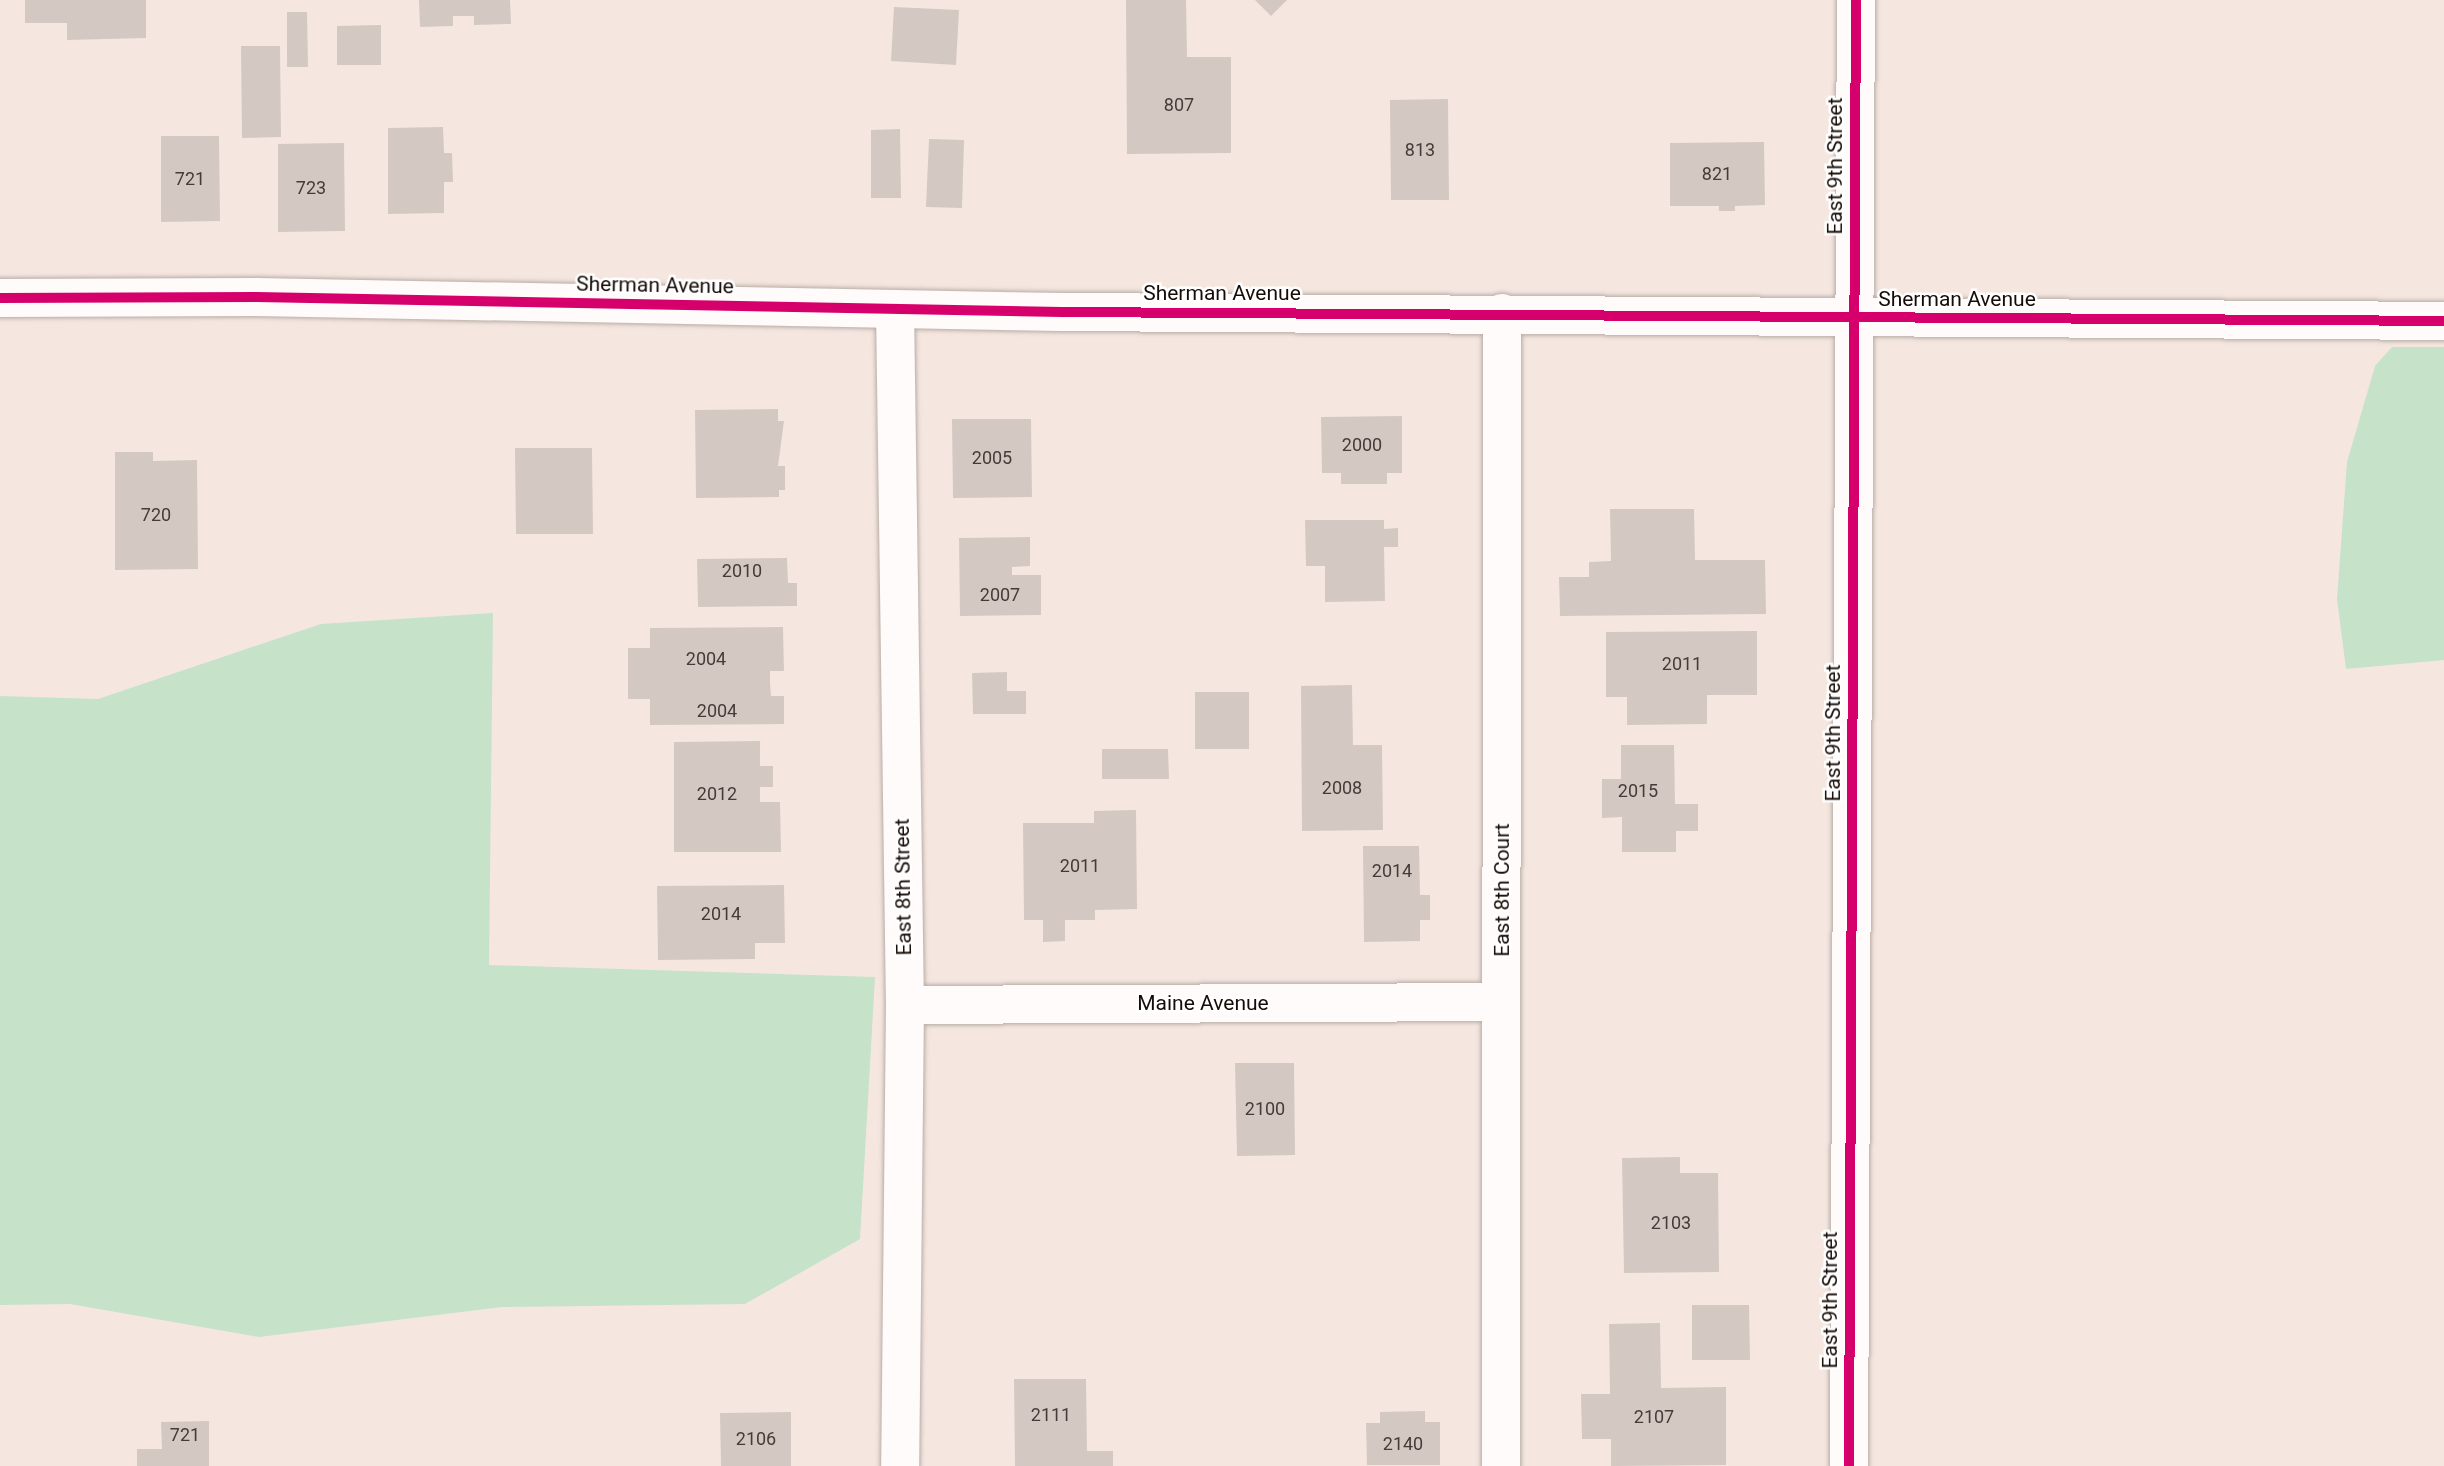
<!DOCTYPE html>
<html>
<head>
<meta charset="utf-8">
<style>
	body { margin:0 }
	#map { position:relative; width:2444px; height:1466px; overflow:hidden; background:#f5e7e0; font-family:Roboto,sans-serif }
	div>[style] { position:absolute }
	.green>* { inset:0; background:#c6e2c9 }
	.building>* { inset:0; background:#d4c8c2 }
	.roads { filter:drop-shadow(0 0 2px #b9ada7) drop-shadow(0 0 2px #b9ada7) }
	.street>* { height:38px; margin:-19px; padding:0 19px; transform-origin:19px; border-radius:19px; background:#fefbfa }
	.secondary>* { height:38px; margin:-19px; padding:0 19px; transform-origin:19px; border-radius:19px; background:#fefbfa }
	.cycleway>* { height:10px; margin:-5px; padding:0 5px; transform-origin:5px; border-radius:5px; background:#d6006c }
	span { translate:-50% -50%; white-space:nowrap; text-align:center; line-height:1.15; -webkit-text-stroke:5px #fff; paint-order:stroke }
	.number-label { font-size:18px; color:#463b36 }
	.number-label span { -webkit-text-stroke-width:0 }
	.street-label { font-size:21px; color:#160c07 }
</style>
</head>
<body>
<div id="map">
	<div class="green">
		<div style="clip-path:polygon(2392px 347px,2444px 347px,2444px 660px,2346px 669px,2337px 599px,2347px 462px,2375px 366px)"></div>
		<div style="clip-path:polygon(493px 613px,489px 965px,875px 977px,860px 1239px,745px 1304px,502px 1307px,259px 1337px,70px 1304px,0 1305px,0 696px,98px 699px,321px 624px)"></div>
	</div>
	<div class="building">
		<div style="clip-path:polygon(25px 0,146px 0,146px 38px,67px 40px,67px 23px,25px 23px)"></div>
		<div style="clip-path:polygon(419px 0,510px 0,511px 24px,474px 25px,474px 16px,453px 16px,453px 26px,420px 27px)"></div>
		<div style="clip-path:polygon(1126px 0,1186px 0,1187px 57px,1231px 57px,1231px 153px,1127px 154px)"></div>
		<div style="clip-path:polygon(1255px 0,1287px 0,1271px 16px)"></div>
		<div style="clip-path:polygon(894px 7px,959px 10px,956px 65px,891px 61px)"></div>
		<div style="clip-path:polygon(287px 12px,307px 12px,308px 67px,287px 67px)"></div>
		<div style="clip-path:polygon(381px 25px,381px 65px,337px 65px,337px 26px)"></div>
		<div style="clip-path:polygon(241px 46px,280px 46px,281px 137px,242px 138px)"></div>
		<div style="clip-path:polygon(1448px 99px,1449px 200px,1391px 200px,1390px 100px)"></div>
		<div style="clip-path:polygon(443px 127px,444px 153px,452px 153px,453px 182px,444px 182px,444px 213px,388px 214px,388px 128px)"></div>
		<div style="clip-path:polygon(900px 129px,901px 198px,871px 198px,871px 130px)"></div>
		<div style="clip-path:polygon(161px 136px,219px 136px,220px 221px,161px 222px)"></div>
		<div style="clip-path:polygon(929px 139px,964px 140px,962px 208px,926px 207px)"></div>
		<div style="clip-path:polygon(1764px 142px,1765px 205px,1735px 206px,1735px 211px,1719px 211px,1719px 206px,1670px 206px,1670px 143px)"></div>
		<div style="clip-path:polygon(344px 143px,345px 231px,278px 232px,278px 144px)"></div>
		<div style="clip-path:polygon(778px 409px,778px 421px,784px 421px,778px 466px,785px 466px,785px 490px,779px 490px,779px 497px,696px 498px,695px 410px)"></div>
		<div style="clip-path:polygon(1402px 416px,1402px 473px,1387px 473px,1387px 484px,1341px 484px,1341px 473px,1322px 473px,1321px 417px)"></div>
		<div style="clip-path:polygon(952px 419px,1031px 419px,1032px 497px,953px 498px)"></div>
		<div style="clip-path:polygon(515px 448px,592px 448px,593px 534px,516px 534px)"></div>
		<div style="clip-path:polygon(115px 452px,153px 452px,153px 461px,197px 460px,198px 569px,115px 570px)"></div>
		<div style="clip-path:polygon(1610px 509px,1694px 509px,1695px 560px,1765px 560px,1766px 614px,1560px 616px,1559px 577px,1589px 577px,1589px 562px,1611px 561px)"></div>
		<div style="clip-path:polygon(1305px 520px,1384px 520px,1384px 529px,1398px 528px,1398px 547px,1384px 547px,1385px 601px,1325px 602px,1325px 566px,1306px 566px)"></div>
		<div style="clip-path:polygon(1030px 537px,1030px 566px,1012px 567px,1012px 575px,1041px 575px,1041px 615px,960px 616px,959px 538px)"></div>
		<div style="clip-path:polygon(787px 558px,788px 583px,797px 583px,797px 606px,698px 607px,697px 559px)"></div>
		<div style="clip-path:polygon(783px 627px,784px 671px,770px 671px,770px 683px,771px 696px,784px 696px,784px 724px,650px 725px,650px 699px,628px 699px,628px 648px,650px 648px,650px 628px)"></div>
		<div style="clip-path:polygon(1757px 631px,1757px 695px,1707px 695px,1707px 724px,1627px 725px,1627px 697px,1606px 697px,1606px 632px)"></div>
		<div style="clip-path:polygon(1007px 672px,1007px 691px,1026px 691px,1026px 714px,973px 714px,972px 673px)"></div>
		<div style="clip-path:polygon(1352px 685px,1353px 745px,1382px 745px,1383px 830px,1302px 831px,1301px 686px)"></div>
		<div style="clip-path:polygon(1195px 692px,1249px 692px,1249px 749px,1195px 749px)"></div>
		<div style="clip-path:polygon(760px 741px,760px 766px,773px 766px,773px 787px,760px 787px,760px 802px,780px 802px,781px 852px,674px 852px,674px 742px)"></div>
		<div style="clip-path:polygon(1621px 745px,1674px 745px,1675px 804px,1698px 804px,1698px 831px,1676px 831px,1676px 852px,1622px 852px,1622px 817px,1602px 818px,1602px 779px,1621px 779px)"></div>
		<div style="clip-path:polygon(1102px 749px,1168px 749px,1169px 779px,1102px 779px)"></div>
		<div style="clip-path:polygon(1136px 810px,1137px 909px,1095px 910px,1095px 920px,1065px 920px,1065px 941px,1043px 942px,1043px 920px,1024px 920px,1023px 823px,1094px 823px,1094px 811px)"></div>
		<div style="clip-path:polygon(1363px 846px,1419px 846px,1420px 895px,1430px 895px,1430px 920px,1420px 920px,1420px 941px,1364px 942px)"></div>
		<div style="clip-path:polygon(784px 885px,785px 943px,755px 943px,755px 959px,658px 960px,657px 886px)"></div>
		<div style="clip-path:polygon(1235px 1063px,1294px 1063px,1295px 1155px,1237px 1156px)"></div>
		<div style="clip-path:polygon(1680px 1157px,1680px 1173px,1718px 1173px,1719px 1272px,1624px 1273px,1622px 1158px)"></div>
		<div style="clip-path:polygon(1692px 1305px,1749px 1305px,1750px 1360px,1692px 1360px)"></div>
		<div style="clip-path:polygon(1660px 1323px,1661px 1388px,1726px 1387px,1726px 1465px,1611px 1466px,1611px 1439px,1582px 1439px,1581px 1394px,1610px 1394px,1609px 1324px)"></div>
		<div style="clip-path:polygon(1014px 1379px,1086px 1379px,1087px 1451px,1113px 1451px,1113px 1466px,1015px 1466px)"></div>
		<div style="clip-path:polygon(1425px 1411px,1425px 1422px,1440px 1422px,1440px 1465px,1367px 1465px,1366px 1423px,1380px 1423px,1380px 1412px)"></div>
		<div style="clip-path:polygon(791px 1412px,791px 1466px,721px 1466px,720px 1413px)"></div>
		<div style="clip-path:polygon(209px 1421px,209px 1466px,137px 1466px,137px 1449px,162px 1449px,161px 1422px)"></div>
	</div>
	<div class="roads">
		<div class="street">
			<div style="left:895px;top:309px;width:696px;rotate:89.18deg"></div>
			<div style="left:905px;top:1005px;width:461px;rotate:90.6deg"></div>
			<div style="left:905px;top:1005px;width:596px;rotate:-0.29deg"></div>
			<div style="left:1501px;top:1466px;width:1153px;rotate:-89.95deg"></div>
			<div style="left:1849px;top:1466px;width:1466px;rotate:-89.73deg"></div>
		</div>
		<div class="secondary">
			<div style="left:0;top:298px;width:256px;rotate:-0.2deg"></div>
			<div style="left:256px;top:297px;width:806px;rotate:1.07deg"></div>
			<div style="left:1062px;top:312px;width:1382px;rotate:0.37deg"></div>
		</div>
	</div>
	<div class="cycleway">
		<div style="left:0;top:298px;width:256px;rotate:-0.2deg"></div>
		<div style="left:256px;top:297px;width:806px;rotate:1.07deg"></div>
		<div style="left:1062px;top:312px;width:1382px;rotate:0.37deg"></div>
		<div style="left:1849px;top:1466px;width:1466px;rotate:-89.73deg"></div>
	</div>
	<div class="number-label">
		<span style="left:1179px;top:105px">807</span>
		<span style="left:1420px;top:150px">813</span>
		<span style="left:1717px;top:174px">821</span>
		<span style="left:190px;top:179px">721</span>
		<span style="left:311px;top:188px">723</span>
		<span style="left:1362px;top:445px">2000</span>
		<span style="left:992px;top:458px">2005</span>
		<span style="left:156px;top:515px">720</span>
		<span style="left:742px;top:571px">2010</span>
		<span style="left:1000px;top:595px">2007</span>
		<span style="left:706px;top:659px">2004</span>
		<span style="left:1682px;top:664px">2011</span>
		<span style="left:717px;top:711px">2004</span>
		<span style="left:1342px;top:788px">2008</span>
		<span style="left:1638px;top:791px">2015</span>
		<span style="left:717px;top:794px">2012</span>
		<span style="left:1080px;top:866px">2011</span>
		<span style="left:1392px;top:871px">2014</span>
		<span style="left:721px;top:914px">2014</span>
		<span style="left:1265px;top:1109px">2100</span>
		<span style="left:1671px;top:1223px">2103</span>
		<span style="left:1051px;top:1415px">2111</span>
		<span style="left:1654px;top:1417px">2107</span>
		<span style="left:185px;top:1435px">721</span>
		<span style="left:756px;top:1439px">2106</span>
		<span style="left:1403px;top:1444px">2140</span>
	</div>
	<div class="street-label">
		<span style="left:1835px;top:166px;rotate:-90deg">East 9th Street</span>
		<span style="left:655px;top:285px;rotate:1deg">Sherman Avenue</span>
		<span style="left:1222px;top:293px">Sherman Avenue</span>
		<span style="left:1957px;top:299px">Sherman Avenue</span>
		<span style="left:1833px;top:733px;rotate:-90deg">East 9th Street</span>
		<span style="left:903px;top:887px;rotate:-91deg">East 8th Street</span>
		<span style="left:1502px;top:890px;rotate:-90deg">East 8th Court</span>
		<span style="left:1203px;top:1003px">Maine Avenue</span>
		<span style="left:1830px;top:1300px;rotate:-90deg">East 9th Street</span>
	</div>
</div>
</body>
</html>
